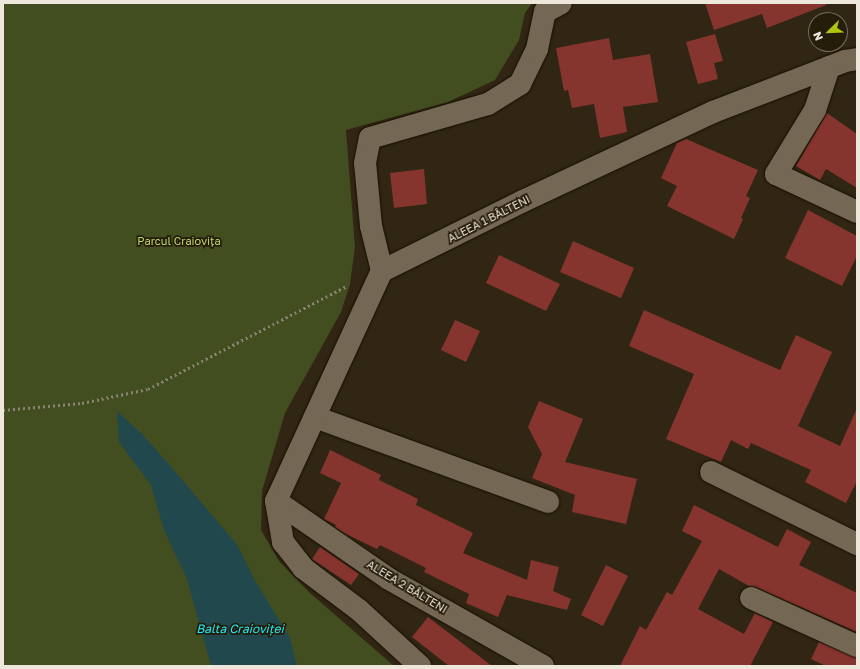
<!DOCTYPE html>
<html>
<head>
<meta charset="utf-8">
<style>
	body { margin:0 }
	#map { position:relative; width:860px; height:669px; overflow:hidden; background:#302613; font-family:"Golos Text",sans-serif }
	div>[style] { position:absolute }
	.green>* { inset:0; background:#424e1f }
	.water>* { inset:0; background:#21494d }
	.building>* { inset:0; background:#86352e }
	.path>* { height:2.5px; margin-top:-1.25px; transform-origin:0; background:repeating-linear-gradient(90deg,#8b8273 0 2px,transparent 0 5px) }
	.roads { filter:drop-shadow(0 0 1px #180f01) drop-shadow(0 0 1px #180f01) }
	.minor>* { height:22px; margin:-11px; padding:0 11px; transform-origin:11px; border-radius:11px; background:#746854 }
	span { translate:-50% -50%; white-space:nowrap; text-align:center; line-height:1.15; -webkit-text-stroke:3.5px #261c0a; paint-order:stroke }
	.street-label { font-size:11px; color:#eee7dc }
	.park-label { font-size:11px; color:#bad969 }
	.water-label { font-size:12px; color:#1eebfc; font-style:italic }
	.frame { position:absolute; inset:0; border:4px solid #eee7dc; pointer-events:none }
	.north { position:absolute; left:808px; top:12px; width:40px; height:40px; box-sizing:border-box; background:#261c0a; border:1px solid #766d5e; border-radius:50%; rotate:247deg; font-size:11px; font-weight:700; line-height:16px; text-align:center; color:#eee7dc }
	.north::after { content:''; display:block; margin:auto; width:14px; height:18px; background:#adc60e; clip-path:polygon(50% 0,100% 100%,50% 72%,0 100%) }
</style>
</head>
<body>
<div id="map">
	<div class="green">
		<div style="clip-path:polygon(3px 3px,532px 3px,525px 13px,519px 40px,495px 80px,448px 102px,346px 130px,355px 247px,350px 284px,341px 312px,285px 413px,262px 491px,261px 530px,279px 561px,310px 593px,394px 666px,3px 666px)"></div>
	</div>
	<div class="water">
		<div style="clip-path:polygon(117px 411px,141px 433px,168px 463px,238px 546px,253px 577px,290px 638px,297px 666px,211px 666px,187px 579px,164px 530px,151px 485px,119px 442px)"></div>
	</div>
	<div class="building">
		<div style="clip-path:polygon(705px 3px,826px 3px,826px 5px,767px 28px,762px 14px,714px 30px)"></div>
		<div style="clip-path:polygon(715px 34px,723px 61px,714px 63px,718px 79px,698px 84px,686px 42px)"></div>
		<div style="clip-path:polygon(609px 38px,613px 60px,650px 54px,658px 102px,623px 107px,627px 132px,600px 138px,594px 104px,572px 108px,568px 90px,564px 91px,556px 48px)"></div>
		<div style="clip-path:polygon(827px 113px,857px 134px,857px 188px,826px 169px,820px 180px,796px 166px)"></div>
		<div style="clip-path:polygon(686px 139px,758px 170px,746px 196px,750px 198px,741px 218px,743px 219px,734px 239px,667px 206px,677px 186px,661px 178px,677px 143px)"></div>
		<div style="clip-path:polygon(424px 169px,427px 204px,394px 208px,390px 173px)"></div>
		<div style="clip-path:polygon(808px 210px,857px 236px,857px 256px,842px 286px,785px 258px)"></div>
		<div style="clip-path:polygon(573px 241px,634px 268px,621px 298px,560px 272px)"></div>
		<div style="clip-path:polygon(499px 255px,560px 284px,546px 311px,486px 283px)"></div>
		<div style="clip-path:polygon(644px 310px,780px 370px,796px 335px,832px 352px,798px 426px,840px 446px,857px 408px,857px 481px,846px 503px,805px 482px,811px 470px,751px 443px,748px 449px,731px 440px,721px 462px,666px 439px,694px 374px,629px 346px)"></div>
		<div style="clip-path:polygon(455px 320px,480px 331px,466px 362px,441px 350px)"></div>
		<div style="clip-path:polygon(539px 401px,583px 419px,565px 462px,637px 479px,626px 524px,572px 512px,575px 495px,532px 478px,542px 454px,528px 427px)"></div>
		<div style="clip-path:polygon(330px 450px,381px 475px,379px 480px,418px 499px,416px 505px,473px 533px,463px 553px,527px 580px,531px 560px,559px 567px,553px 591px,571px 599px,567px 610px,507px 595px,498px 617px,466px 603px,469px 594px,424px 572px,426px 568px,380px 545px,377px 549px,346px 534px,335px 527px,336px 525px,324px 519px,341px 483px,320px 473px)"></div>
		<div style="clip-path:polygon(694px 505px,778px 547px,787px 529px,811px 542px,799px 565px,857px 593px,857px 632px,756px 587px,749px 586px,719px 569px,698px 609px,744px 634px,755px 613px,773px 622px,750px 666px,620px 666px,640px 626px,646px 630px,667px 592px,672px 595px,702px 541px,682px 531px)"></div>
		<div style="clip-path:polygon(320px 547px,359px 574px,351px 585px,312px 559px)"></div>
		<div style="clip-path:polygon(606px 565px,628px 576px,603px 626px,581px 615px)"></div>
		<div style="clip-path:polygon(428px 617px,492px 666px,449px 666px,412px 637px)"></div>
		<div style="clip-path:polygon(819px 642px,857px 658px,857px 666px,826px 666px,811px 659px)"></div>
	</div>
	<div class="path">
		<div style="left:3px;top:410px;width:79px;rotate:-5.1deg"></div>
		<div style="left:82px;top:403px;width:67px;rotate:-12deg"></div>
		<div style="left:148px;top:389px;width:224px;rotate:-27.4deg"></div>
	</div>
	<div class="roads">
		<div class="minor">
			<div style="left:829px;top:67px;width:45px;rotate:108deg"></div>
			<div style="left:815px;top:110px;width:75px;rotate:121.4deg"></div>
			<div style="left:776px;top:174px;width:89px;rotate:25.1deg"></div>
			<div style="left:382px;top:271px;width:46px;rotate:-103.7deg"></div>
			<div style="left:371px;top:226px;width:63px;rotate:-95.4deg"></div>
			<div style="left:365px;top:163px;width:25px;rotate:-79deg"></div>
			<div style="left:370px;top:138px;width:123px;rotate:-16.1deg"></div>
			<div style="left:488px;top:104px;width:38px;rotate:-32deg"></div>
			<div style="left:520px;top:84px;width:39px;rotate:-64deg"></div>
			<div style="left:537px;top:49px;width:38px;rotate:-78deg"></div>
			<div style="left:545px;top:12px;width:18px;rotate:-29deg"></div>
			<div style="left:315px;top:417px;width:248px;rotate:20deg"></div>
			<div style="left:711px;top:472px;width:163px;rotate:26.3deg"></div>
			<div style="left:276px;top:501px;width:253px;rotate:-65.3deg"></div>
			<div style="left:382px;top:271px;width:157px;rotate:-26.4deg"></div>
			<div style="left:523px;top:201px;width:210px;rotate:-25.1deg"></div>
			<div style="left:713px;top:112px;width:142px;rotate:-21.1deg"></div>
			<div style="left:845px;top:61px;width:12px;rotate:-9deg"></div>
			<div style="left:276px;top:501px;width:137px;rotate:34.6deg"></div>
			<div style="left:389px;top:579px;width:177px;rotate:29.5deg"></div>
			<div style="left:276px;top:501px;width:42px;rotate:80.3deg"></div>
			<div style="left:283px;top:542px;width:33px;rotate:52deg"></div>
			<div style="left:303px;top:568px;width:70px;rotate:36.9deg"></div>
			<div style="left:359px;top:610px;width:83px;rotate:42.6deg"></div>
			<div style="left:751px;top:598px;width:116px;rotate:24.4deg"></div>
		</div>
	</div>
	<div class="street-label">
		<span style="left:489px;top:219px;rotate:-27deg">ALEEA 1 BÂLTENI</span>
		<span style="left:407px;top:587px;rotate:31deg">ALEEA 2 BÂLTENI</span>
	</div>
	<div class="park-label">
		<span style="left:179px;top:241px">Parcul Craiovița</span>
	</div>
	<div class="water-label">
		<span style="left:240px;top:629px">Balta Craioviței</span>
	</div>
	<div class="frame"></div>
	<div class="north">N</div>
</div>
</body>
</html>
